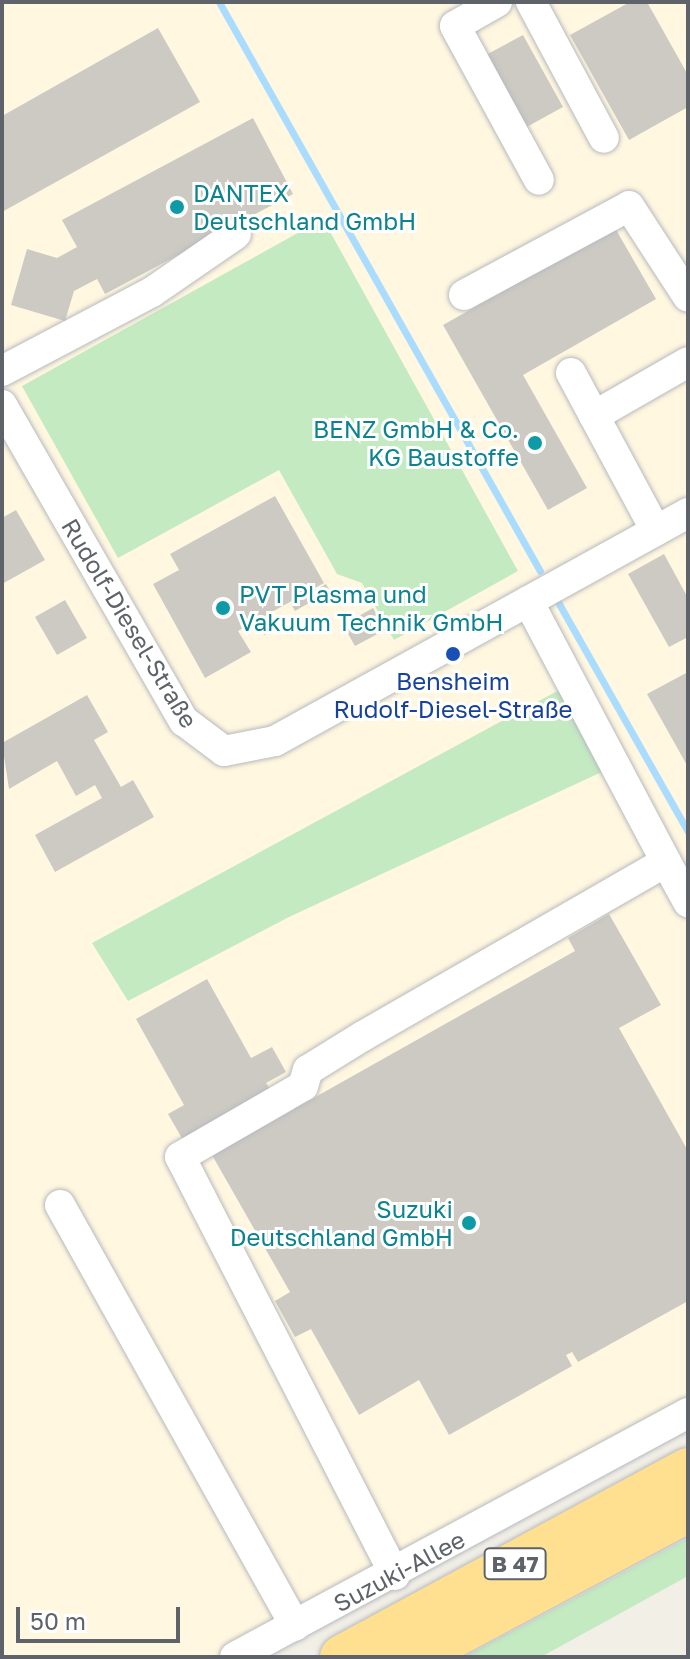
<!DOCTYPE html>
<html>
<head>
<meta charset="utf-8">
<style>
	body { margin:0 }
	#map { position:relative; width:690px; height:1659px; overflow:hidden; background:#f2efe7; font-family:"Golos Text",sans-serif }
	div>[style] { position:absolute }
	.commercial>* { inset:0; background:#fff7df }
	.green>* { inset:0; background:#c4eac2 }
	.stream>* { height:7px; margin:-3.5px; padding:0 3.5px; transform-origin:3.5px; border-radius:3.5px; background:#aadcff }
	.building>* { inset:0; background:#cdcac4 }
	.roads { filter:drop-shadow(0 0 2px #b7babf) drop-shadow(0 0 2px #b7babf) }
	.minor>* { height:30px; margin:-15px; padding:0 15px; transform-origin:15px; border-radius:15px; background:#fff }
	.highway>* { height:44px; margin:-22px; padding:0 22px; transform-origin:22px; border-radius:22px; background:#ffe091 }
	.dots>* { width:22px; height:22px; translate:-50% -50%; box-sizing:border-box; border:4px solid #fff; border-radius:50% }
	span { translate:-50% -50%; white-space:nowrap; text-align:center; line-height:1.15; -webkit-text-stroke:6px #fff; paint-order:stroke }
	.shield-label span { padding:2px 6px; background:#fff; border:2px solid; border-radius:6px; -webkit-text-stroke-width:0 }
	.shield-label { font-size:22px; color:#5e6369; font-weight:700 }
	.culture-label { font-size:24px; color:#0d838f }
	.left { translate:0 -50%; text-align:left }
	.right { translate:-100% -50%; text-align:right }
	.street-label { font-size:24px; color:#5e6369 }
	.transit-label { font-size:24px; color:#164399 }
	.frame { position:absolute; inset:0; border:4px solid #5e6369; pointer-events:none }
	.scale { position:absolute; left:16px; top:1607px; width:164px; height:36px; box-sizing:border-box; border:4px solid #5e6369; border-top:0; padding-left:10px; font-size:24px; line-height:28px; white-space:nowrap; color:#5e6369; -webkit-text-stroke:6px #fff; paint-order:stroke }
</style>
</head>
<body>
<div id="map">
	<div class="commercial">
		<div style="clip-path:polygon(2px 2px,688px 2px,688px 1428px,259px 1657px,2px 1657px)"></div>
	</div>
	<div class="green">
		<div style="clip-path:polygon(323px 219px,518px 571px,394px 640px,362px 583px,337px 574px,279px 470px,118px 558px,22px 386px)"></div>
		<div style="clip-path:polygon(561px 689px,606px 770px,289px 917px,128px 1001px,92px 943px)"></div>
		<div style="clip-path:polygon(688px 1538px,688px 1576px,541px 1657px,464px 1657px)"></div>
	</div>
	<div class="stream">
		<div style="left:219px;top:2px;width:653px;rotate:60.57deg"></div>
		<div style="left:558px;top:602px;width:264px;rotate:60.5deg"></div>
	</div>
	<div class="building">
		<div style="clip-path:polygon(630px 2px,647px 2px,688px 75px,688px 107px,629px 140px,570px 35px)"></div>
		<div style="clip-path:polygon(158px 28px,200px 102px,2px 212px,2px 116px)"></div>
		<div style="clip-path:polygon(523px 35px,563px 107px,523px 129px,484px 56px)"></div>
		<div style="clip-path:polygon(253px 118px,293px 194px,105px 294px,97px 279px,74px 291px,65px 321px,11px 305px,27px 249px,57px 258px,77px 247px,62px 220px)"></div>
		<div style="clip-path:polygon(615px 228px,656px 299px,523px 375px,587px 488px,548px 510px,443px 325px)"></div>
		<div style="clip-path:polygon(275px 496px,324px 583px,238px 631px,251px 652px,205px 678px,153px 584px,179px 570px,170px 554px)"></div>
		<div style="clip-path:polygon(16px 510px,45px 560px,2px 584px,2px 518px)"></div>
		<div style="clip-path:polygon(664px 554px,688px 598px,688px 637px,669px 647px,628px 574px)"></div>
		<div style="clip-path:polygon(326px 584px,330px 591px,295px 611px,291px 604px)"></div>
		<div style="clip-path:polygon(65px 600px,87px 638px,57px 655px,35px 617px)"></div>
		<div style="clip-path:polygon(373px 608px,385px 630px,355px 646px,343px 625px)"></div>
		<div style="clip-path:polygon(273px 614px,280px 627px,264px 635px,258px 623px)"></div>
		<div style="clip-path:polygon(688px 672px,688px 767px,647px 694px)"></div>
		<div style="clip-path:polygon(87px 695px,108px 732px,94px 740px,121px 787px,133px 780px,154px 817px,55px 872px,35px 835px,102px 798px,95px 785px,76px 796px,57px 761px,9px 789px,2px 743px)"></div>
		<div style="clip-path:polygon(609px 914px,661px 1005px,619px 1028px,688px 1151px,688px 1301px,578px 1362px,572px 1352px,566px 1355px,572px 1366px,449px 1435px,419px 1380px,359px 1415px,311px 1329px,295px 1337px,275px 1301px,290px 1292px,212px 1155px,575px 951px,568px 938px)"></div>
		<div style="clip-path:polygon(207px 979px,251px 1058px,272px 1047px,286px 1072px,266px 1083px,271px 1091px,183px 1140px,168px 1114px,184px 1105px,136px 1019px)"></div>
	</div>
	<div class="roads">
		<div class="minor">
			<div style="left:497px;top:2px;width:48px;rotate:150.3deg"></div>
			<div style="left:455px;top:26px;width:175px;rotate:61.4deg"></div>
			<div style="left:531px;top:2px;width:154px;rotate:61.8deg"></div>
			<div style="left:464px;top:295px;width:187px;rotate:-28.3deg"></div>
			<div style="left:629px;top:206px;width:108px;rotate:57deg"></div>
			<div style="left:2px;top:371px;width:170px;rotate:-27.8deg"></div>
			<div style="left:152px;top:292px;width:102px;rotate:-34.6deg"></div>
			<div style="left:571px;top:373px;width:179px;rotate:61.7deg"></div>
			<div style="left:2px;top:405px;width:365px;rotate:60.1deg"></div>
			<div style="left:184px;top:721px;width:50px;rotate:36.9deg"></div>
			<div style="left:224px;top:751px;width:52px;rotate:-11.1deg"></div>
			<div style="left:275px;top:741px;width:472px;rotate:-28.9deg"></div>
			<div style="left:594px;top:416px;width:108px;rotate:-29.9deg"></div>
			<div style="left:528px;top:601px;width:295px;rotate:62.1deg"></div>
			<div style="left:60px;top:1205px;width:482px;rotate:60.8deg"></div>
			<div style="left:395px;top:1575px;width:470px;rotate:-117.2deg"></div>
			<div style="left:180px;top:1157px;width:142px;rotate:-30deg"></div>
			<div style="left:303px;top:1086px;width:17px;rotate:-73deg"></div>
			<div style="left:308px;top:1070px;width:65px;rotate:-31.7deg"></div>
			<div style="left:363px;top:1036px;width:349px;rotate:-29.9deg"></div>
			<div style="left:666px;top:862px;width:46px;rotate:61.2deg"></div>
			<div style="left:235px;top:1657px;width:515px;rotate:-28.31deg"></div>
		</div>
		<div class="highway">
			<div style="left:342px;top:1657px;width:393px;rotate:-28.4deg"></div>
			<div style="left:413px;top:1657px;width:312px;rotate:-28.1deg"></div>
		</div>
	</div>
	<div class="dots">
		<div style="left:177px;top:207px;background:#0f9aa8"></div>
		<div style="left:535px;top:443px;background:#0f9aa8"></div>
		<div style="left:223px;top:608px;background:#0f9aa8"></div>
		<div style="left:453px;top:654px;background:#1a4fb4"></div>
		<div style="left:469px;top:1223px;background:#0f9aa8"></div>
	</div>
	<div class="shield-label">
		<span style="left:515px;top:1564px">B 47</span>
	</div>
	<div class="culture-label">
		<span class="left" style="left:193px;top:207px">DANTEX<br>Deutschland GmbH</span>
		<span class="right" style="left:519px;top:443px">BENZ GmbH &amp; Co.<br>KG Baustoffe</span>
		<span class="left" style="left:239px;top:608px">PVT Plasma und<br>Vakuum Technik GmbH</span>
		<span class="right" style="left:453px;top:1223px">Suzuki<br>Deutschland GmbH</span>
	</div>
	<div class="street-label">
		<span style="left:130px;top:623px;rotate:59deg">Rudolf-Diesel-Straße</span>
		<span style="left:399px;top:1571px;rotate:-28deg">Suzuki-Allee</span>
	</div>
	<div class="transit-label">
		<span style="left:453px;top:695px">Bensheim<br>Rudolf-Diesel-Straße</span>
	</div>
	<div class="frame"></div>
	<div class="scale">50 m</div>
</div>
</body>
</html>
